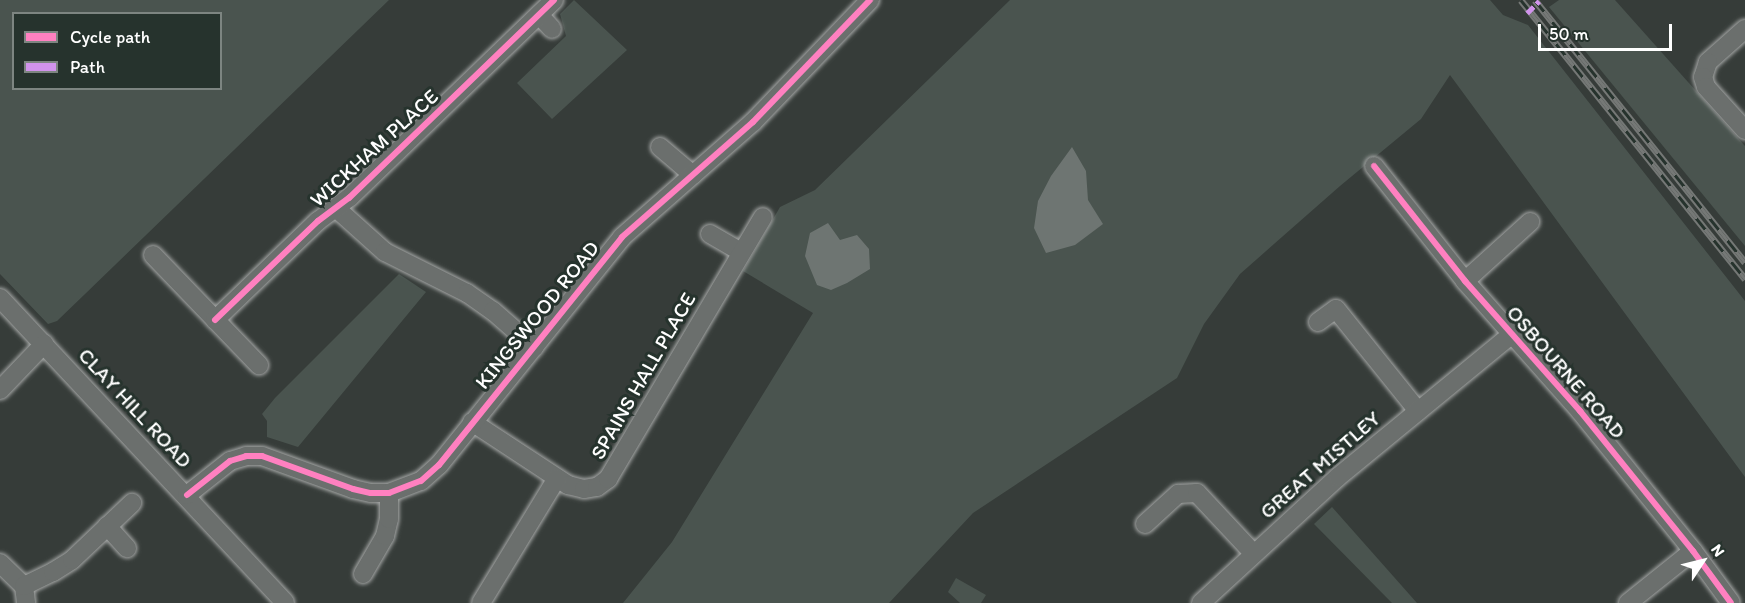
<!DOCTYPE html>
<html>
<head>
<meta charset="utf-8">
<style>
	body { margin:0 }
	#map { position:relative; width:1745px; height:603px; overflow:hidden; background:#363c39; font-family:Itim,sans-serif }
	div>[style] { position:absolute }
	.green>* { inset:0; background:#4a544f }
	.water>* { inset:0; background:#6e7572 }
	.roads { filter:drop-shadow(0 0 2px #a5a7a6) drop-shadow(0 0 2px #a5a7a6) }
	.minor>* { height:18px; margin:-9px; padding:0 9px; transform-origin:9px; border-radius:9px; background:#6b6f6d }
	.rail>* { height:7px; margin-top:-3.5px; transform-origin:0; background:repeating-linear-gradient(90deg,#26332d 0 14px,#757876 0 28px); box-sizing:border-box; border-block:2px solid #757876 }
	.quiet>* { height:4.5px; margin-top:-2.25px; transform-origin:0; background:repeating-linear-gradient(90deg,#d193ec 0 9px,transparent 0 13.5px) }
	.cycleway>* { height:6px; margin:-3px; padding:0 3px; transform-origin:3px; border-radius:3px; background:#ff80c0 }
	span { translate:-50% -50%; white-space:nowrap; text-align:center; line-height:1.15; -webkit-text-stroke:6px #26332d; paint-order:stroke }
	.street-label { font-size:21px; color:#fff }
	.legend { position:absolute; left:12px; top:12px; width:210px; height:78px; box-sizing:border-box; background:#26332d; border:2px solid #7d8581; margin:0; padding:8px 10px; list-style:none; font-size:18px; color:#fff }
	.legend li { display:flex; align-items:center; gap:12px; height:30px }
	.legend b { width:30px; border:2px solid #7d8581 }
	.north { position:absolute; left:1673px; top:531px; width:60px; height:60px; -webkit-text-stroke:4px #26332d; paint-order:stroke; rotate:55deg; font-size:16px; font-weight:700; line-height:24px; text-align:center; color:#fff }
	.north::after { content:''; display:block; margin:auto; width:21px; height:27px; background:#fff; clip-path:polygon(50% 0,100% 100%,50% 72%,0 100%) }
	.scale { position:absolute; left:1538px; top:24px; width:134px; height:27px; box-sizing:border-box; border:3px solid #fff; border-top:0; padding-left:8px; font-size:18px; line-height:21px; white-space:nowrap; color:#fff; -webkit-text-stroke:4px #26332d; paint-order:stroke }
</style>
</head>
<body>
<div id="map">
	<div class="green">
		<div style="clip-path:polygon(evenodd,0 0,389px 0,84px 295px,57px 321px,48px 324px,0 274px,0 0,14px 14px,220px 14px,220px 88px,14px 88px,14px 14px)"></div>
		<div style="clip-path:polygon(574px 0,627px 50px,552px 119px,517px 83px,566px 36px,560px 14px)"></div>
		<div style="clip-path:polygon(1010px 0,1490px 0,1503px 15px,1528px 25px,1745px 301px,1745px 477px,1450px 75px,1421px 119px,1340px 186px,1240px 274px,1204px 324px,1177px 378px,973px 513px,889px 603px,623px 603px,672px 542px,813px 313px,743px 271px,780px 207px,815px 190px)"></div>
		<div style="clip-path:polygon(1559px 0,1615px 0,1745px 146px,1745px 246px,1549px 7px)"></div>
		<div style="clip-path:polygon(399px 274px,426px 292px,298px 447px,267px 437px,267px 421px,262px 414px,275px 398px)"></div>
		<div style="clip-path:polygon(1332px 507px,1417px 603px,1392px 603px,1314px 524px)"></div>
		<div style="clip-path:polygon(956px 578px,986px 595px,981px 603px,960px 603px,948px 592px)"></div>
	</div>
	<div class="water">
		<div style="clip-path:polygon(1072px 147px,1086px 171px,1088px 200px,1103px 224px,1075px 245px,1046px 253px,1034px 228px,1038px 201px,1051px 176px)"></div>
		<div style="clip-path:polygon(828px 223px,840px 240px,857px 235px,869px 249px,870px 269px,847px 283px,831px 290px,817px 285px,805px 256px,810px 233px)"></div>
	</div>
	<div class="roads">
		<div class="minor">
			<div style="left:539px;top:15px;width:19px;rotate:47deg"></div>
			<div style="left:1745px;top:29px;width:50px;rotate:138.3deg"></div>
			<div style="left:1708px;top:62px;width:16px;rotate:108deg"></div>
			<div style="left:1703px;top:77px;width:10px;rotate:73deg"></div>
			<div style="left:1706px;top:87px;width:58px;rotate:47.8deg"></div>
			<div style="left:660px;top:147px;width:43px;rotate:40.3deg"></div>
			<div style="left:1374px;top:166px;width:147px;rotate:51.6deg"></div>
			<div style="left:1465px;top:281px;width:174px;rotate:48.5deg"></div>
			<div style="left:1580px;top:411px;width:180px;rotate:51.1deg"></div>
			<div style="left:1693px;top:551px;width:64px;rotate:53.8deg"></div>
			<div style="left:337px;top:209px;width:64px;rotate:41.9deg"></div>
			<div style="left:385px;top:252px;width:92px;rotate:26.6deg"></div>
			<div style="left:467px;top:293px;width:32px;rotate:35deg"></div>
			<div style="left:493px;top:311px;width:55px;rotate:41.3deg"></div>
			<div style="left:710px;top:234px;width:36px;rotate:30deg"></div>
			<div style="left:153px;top:255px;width:153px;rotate:46.1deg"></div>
			<div style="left:1465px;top:281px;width:88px;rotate:-42.2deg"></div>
			<div style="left:0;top:298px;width:417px;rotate:46.9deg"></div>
			<div style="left:215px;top:320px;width:143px;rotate:-43.9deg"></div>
			<div style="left:318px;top:221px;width:39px;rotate:-37deg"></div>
			<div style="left:349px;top:198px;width:285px;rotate:-44deg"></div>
			<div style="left:1318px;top:322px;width:22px;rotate:-36deg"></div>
			<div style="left:1336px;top:309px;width:131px;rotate:51.2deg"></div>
			<div style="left:0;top:390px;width:64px;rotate:-46.3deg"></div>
			<div style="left:472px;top:422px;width:115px;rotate:33.3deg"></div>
			<div style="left:568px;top:485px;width:16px;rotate:14deg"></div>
			<div style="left:584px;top:489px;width:13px;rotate:-9deg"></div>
			<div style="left:597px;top:487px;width:14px;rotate:-36deg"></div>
			<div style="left:608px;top:479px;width:304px;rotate:-59.4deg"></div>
			<div style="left:187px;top:495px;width:55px;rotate:-38.3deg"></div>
			<div style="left:230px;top:461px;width:17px;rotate:-17deg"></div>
			<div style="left:246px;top:456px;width:16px"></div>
			<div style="left:262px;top:456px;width:97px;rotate:19.9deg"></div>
			<div style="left:353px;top:489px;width:18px;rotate:13deg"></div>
			<div style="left:371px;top:493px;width:18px"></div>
			<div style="left:389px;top:493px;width:34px;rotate:-21deg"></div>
			<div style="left:421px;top:481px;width:24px;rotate:-42deg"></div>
			<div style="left:439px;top:465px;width:292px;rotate:-51.2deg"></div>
			<div style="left:622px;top:237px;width:174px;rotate:-41.3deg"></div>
			<div style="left:753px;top:122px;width:169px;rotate:-46.2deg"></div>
			<div style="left:1145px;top:524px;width:45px;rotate:-42.3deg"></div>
			<div style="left:1178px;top:494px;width:19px;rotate:-3deg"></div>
			<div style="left:1197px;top:493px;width:83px;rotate:46.9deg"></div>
			<div style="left:107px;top:526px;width:30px;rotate:48deg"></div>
			<div style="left:0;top:563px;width:33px;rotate:44deg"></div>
			<div style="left:24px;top:586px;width:17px;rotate:83deg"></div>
			<div style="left:363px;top:574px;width:44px;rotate:-59.9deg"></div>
			<div style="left:385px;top:536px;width:17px;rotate:-77deg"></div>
			<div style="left:389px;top:519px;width:26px;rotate:-90deg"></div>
			<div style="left:24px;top:586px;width:32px;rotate:-26deg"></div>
			<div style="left:53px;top:572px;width:22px;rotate:-32deg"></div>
			<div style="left:72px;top:560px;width:83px;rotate:-43.5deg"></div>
			<div style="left:481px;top:603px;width:146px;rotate:-58.7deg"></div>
			<div style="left:1201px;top:603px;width:186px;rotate:-42.6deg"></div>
			<div style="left:1338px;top:477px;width:225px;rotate:-39.4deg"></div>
			<div style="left:1628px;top:603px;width:83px;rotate:-38.7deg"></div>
		</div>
	</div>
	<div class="rail">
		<div style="left:1521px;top:0;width:358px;rotate:51.2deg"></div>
		<div style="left:1535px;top:0;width:336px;rotate:51.3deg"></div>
	</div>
	<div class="quiet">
		<div style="left:1527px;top:13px;width:17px;rotate:-45deg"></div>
	</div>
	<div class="cycleway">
		<div style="left:1374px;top:166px;width:147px;rotate:51.6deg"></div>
		<div style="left:1465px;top:281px;width:174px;rotate:48.5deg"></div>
		<div style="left:1580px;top:411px;width:180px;rotate:51.1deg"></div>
		<div style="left:1693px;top:551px;width:64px;rotate:53.8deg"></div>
		<div style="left:215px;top:320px;width:143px;rotate:-43.9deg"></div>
		<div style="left:318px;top:221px;width:39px;rotate:-37deg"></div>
		<div style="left:349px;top:198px;width:285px;rotate:-44deg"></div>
		<div style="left:187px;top:495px;width:55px;rotate:-38.3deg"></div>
		<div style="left:230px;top:461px;width:17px;rotate:-17deg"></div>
		<div style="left:246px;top:456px;width:16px"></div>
		<div style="left:262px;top:456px;width:97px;rotate:19.9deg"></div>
		<div style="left:353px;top:489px;width:18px;rotate:13deg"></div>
		<div style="left:371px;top:493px;width:18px"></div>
		<div style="left:389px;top:493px;width:34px;rotate:-21deg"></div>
		<div style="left:421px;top:481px;width:24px;rotate:-42deg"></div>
		<div style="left:439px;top:465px;width:292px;rotate:-51.2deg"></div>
		<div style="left:622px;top:237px;width:174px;rotate:-41.3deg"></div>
		<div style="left:753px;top:122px;width:169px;rotate:-46.2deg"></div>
	</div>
	<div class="street-label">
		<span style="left:374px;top:148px;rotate:-42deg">WICKHAM PLACE</span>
		<span style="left:537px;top:315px;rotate:-51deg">KINGSWOOD ROAD</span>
		<span style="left:1566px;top:372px;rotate:49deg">OSBOURNE ROAD</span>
		<span style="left:643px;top:376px;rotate:-60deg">SPAINS HALL PLACE</span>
		<span style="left:135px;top:408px;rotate:47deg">CLAY HILL ROAD</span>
		<span style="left:1320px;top:465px;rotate:-41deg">GREAT MISTLEY</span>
	</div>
	<ul class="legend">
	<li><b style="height:8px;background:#ff80c0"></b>Cycle path</li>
	<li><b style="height:8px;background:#d193ec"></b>Path</li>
	</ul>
	<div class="north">N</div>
	<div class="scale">50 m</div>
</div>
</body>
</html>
